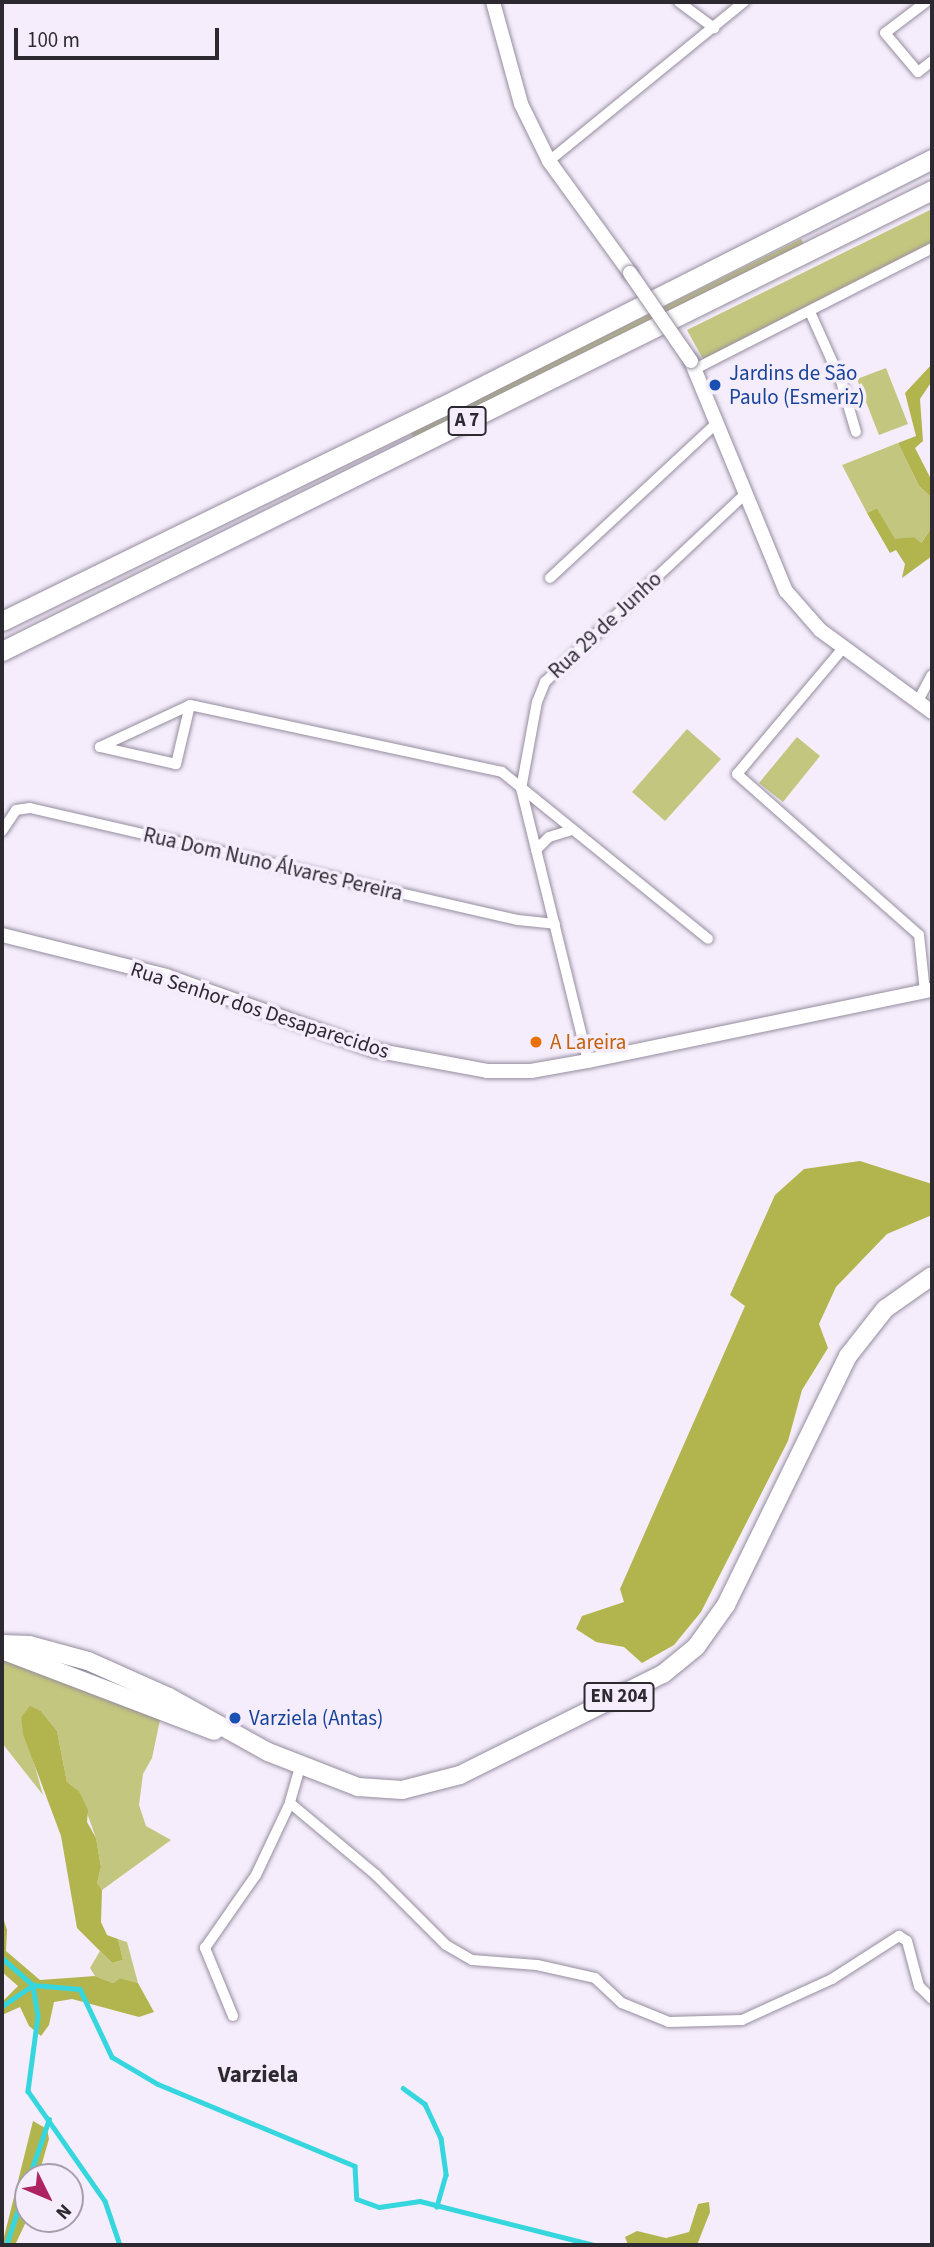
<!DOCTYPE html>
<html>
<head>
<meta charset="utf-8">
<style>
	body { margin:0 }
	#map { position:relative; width:934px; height:2247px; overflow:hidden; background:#f5edfc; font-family:"Source Sans 3",sans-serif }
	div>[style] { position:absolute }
	.green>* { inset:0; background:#c3c67e }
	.forest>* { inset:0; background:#b2b44e }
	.stream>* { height:4.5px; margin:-2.25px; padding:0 2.25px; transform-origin:2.25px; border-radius:2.25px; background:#36d6df }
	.roads { filter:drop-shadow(0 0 2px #958d9e) drop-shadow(0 0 2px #958d9e) }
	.minor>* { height:10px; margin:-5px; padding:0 5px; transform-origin:5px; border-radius:5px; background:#fff }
	.tertiary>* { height:14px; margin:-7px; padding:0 7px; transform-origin:7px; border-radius:7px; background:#fff }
	.primary>* { height:18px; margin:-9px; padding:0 9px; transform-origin:9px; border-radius:9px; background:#fff }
	.motorway>* { height:19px; margin:-9.5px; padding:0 9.5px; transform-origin:9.5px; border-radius:9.5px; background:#fff }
	.bridges { filter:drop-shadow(0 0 2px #958d9e) drop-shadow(0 0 2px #958d9e) }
	.tertiary-bridge>* { height:14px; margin:-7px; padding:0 7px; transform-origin:7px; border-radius:7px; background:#fff }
	.dots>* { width:19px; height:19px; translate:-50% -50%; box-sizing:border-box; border:4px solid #f5edfc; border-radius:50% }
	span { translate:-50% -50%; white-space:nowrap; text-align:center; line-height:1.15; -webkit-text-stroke:7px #f5edfc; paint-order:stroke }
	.shield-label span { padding:2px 5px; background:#f5edfc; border:2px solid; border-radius:5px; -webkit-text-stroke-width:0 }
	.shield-label { font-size:19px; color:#2c2930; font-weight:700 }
	.transit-label { font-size:21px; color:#164399 }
	.left { translate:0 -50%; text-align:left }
	.street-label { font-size:21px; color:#2c2930 }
	.food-label { font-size:21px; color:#c56008 }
	.neighbourhood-label { font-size:23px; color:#2c2930; font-weight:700 }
	.frame { position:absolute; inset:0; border:4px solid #2c2930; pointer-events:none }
	.north { position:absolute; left:14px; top:2163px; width:70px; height:70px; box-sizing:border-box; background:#f5edfc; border:2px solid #a59faa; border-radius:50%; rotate:133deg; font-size:19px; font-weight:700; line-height:28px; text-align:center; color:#2c2930 }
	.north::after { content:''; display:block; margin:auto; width:24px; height:32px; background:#ae2361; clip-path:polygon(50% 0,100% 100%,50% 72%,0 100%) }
	.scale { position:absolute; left:14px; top:28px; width:205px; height:32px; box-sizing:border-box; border:4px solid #2c2930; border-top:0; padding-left:9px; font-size:21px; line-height:24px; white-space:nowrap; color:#2c2930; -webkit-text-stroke:5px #f5edfc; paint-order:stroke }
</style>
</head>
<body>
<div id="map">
	<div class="green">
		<div style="clip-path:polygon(932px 209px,932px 242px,703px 359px,687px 330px)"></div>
		<div style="clip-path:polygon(801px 239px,804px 245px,413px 438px,411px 432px)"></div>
		<div style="clip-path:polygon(886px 368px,908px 424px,879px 435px,857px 379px)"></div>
		<div style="clip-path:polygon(898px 443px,919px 486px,932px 498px,932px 527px,920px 544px,914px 537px,895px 540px,877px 508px,867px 513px,842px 465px)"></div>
		<div style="clip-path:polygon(687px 729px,721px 759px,665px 821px,632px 792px)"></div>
		<div style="clip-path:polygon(797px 737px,820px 756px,783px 802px,759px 783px)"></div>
		<div style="clip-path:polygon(2px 1659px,67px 1680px,160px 1720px,152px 1758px,143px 1774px,139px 1805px,146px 1826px,171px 1840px,102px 1890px,97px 1883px,101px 1867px,96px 1838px,79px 1791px,67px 1782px,57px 1731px,41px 1711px,30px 1707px,21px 1717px,43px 1795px,2px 1743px)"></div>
		<div style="clip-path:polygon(118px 1939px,127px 1942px,138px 1983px,120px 1978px,113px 1983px,95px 1976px,90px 1968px,100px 1951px,112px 1963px,123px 1960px)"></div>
	</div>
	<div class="forest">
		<div style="clip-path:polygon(932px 364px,932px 381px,920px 399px,923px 441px,915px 448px,932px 481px,932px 498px,919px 486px,898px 443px,916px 436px,905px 393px)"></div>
		<div style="clip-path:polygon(877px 508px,895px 539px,914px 537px,921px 543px,932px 527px,932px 556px,902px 578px,905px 564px,896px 550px,890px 553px,867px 513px)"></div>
		<div style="clip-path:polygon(860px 1161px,932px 1184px,932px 1215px,887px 1234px,836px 1287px,819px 1324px,828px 1348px,802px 1390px,788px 1441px,701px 1612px,674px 1645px,642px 1663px,624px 1647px,596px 1642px,576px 1629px,582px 1616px,624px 1602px,620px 1589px,745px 1306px,730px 1295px,775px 1195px,804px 1169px)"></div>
		<div style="clip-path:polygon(30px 1706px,41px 1711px,57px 1731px,67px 1782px,79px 1791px,88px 1810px,87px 1822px,96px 1838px,101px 1867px,97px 1883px,102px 1890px,101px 1922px,107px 1935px,118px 1939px,123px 1960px,112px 1963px,77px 1928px,61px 1836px,23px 1734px,21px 1717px)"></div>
		<div style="clip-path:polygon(2px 1914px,7px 1930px,6px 1951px,40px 1980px,95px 1976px,113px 1983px,120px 1978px,138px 1983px,154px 2012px,139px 2017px,72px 1999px,54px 2002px,49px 2025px,41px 2036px,29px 2026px,20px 2007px,2px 2015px,2px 2002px,18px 1986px,2px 1972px)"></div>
		<div style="clip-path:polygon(33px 2121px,47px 2129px,49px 2139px,38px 2177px,28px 2177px,25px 2224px,15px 2245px,2px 2245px)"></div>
		<div style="clip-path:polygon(709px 2202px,710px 2212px,697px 2245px,628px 2245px,625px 2237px,637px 2231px,666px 2238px,689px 2232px,698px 2204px)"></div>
	</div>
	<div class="stream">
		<div style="left:2px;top:1958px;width:41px;rotate:41.1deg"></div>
		<div style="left:33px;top:1985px;width:47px;rotate:4.9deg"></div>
		<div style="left:80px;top:1989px;width:75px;rotate:64.8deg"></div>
		<div style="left:112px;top:2057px;width:53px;rotate:30.4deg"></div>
		<div style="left:158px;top:2084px;width:213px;rotate:22.6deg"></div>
		<div style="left:355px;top:2166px;width:33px;rotate:87deg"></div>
		<div style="left:357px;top:2199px;width:23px;rotate:20deg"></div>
		<div style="left:379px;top:2207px;width:41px;rotate:-8.3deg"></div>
		<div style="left:420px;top:2201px;width:179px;rotate:14.2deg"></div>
		<div style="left:2px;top:2006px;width:37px;rotate:-34deg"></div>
		<div style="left:33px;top:1985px;width:31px;rotate:81deg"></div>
		<div style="left:38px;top:2016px;width:76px;rotate:97.6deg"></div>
		<div style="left:28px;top:2091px;width:134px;rotate:55deg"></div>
		<div style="left:105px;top:2201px;width:46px;rotate:71.2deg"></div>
		<div style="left:403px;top:2088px;width:27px;rotate:36deg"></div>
		<div style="left:425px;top:2104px;width:38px;rotate:65deg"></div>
		<div style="left:441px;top:2138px;width:37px;rotate:82deg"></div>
		<div style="left:446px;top:2175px;width:33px;rotate:106deg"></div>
		<div style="left:29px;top:2177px;width:61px;rotate:-71deg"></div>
		<div style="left:6px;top:2245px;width:69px;rotate:-71.3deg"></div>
	</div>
	<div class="roads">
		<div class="minor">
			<div style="left:679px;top:2px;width:44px;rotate:36.6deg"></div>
			<div style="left:926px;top:2px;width:51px;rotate:142.9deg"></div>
			<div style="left:885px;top:33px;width:51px;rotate:49.8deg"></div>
			<div style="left:918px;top:72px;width:18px;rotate:-38deg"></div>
			<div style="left:549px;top:161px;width:252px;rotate:-39.2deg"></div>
			<div style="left:810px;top:312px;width:76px;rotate:65.8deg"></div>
			<div style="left:841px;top:381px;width:53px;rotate:73.6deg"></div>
			<div style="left:695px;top:369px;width:266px;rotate:-27deg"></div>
			<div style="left:550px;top:578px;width:228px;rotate:-42.9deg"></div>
			<div style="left:844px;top:647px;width:166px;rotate:130.1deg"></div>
			<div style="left:737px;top:774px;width:243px;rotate:41.5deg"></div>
			<div style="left:919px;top:935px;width:57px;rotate:84deg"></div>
			<div style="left:919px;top:699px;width:27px;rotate:-62deg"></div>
			<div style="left:190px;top:705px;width:61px;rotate:103.3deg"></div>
			<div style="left:176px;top:764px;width:78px;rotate:-167.4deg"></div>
			<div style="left:100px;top:747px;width:99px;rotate:-25deg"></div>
			<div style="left:190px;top:705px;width:319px;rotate:12.1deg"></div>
			<div style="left:502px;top:772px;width:265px;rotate:39deg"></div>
			<div style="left:2px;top:831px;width:25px;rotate:-56deg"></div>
			<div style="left:16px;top:810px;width:14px;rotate:-8deg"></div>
			<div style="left:30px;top:808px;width:501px;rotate:12.93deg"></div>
			<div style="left:518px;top:920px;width:37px;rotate:6deg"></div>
			<div style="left:536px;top:850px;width:18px;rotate:-45deg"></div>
			<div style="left:549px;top:837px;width:24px;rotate:-17deg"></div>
			<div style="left:588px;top:1061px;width:280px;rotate:-103.8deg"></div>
			<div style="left:521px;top:789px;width:88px;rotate:-79.6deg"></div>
			<div style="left:537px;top:702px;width:22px;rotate:-68deg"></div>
			<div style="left:545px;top:682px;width:276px;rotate:-43.2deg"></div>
			<div style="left:300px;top:1767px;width:37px;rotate:106deg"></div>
			<div style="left:290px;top:1803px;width:112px;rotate:39.9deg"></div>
			<div style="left:376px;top:1875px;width:99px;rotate:45deg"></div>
			<div style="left:446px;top:1945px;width:30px;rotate:30deg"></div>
			<div style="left:472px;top:1960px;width:65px;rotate:4.4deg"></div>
			<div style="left:537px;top:1965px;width:59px;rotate:12.6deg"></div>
			<div style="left:595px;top:1978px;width:37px;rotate:43deg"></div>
			<div style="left:622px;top:2003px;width:51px;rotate:22deg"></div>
			<div style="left:669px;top:2022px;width:73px;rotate:-1.6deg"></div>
			<div style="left:742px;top:2020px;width:99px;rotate:-24.5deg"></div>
			<div style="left:832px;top:1979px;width:80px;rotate:-32.7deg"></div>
			<div style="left:899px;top:1936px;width:9px;rotate:32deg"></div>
			<div style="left:907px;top:1941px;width:47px;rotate:75.1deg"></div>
			<div style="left:919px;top:1986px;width:18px;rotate:45deg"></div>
			<div style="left:233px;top:2016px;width:74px;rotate:-112.4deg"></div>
			<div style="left:205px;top:1948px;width:89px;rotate:-55.1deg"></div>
			<div style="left:256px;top:1875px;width:80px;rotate:-64.7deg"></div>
		</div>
		<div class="tertiary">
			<div style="left:493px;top:2px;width:106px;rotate:74.6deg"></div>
			<div style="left:521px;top:104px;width:64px;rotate:63.8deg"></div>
			<div style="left:549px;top:161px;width:138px;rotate:54.1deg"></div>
			<div style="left:691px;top:361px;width:249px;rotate:67.6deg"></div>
			<div style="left:786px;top:591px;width:52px;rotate:48.9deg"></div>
			<div style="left:820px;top:630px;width:139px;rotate:36.2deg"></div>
			<div style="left:2px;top:935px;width:169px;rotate:14deg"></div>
			<div style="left:166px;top:976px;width:221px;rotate:19.6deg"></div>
			<div style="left:374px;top:1050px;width:115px;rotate:10.5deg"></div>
			<div style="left:487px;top:1071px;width:44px"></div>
			<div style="left:531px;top:1071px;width:58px;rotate:-10deg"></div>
			<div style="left:588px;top:1061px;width:351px;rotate:-11.7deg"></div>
		</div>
		<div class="primary">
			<div style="left:2px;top:1644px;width:27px;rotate:2deg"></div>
			<div style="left:29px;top:1645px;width:61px;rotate:15.2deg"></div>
			<div style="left:88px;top:1661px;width:89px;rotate:24deg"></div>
			<div style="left:169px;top:1697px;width:113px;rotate:29.1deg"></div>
			<div style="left:268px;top:1752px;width:97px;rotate:21.3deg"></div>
			<div style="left:358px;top:1787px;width:44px;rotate:3.9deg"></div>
			<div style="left:402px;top:1790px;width:60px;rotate:-14.5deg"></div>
			<div style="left:460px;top:1775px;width:227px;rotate:-26.5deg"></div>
			<div style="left:663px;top:1674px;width:43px;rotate:-39.3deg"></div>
			<div style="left:696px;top:1647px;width:52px;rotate:-54.5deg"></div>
			<div style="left:726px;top:1605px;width:277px;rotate:-63.9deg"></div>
			<div style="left:848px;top:1356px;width:60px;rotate:-51.8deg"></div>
			<div style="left:885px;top:1309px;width:57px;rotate:-35.1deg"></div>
			<div style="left:2px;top:1650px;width:227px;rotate:20.9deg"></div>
		</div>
		<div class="motorway">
			<div style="left:2px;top:621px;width:488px;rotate:-26deg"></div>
			<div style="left:441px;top:407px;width:550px;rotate:-26.8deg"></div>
			<div style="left:2px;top:651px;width:1038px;rotate:-26.37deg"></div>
		</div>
	</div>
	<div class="bridges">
		<div class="tertiary-bridge">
			<div style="left:630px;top:273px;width:107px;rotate:55.3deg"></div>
		</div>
	</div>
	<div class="dots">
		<div style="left:715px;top:385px;background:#1a4fb4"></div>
		<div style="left:536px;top:1042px;background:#e8710a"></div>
		<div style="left:235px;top:1718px;background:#1a4fb4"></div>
	</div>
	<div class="shield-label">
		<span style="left:467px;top:421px">A 7</span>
		<span style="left:619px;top:1697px">EN 204</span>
	</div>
	<div class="transit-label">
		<span class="left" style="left:729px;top:385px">Jardins de São<br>Paulo (Esmeriz)</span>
		<span class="left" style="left:249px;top:1718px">Varziela (Antas)</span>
	</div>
	<div class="street-label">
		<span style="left:605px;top:625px;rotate:-43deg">Rua 29 de Junho</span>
		<span style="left:273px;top:864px;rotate:13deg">Rua Dom Nuno Álvares Pereira</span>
		<span style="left:260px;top:1010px;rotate:18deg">Rua Senhor dos Desaparecidos</span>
	</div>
	<div class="food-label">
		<span class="left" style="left:550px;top:1042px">A Lareira</span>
	</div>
	<div class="neighbourhood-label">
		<span style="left:258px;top:2075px">Varziela</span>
	</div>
	<div class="frame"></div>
	<div class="north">N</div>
	<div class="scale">100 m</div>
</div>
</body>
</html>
